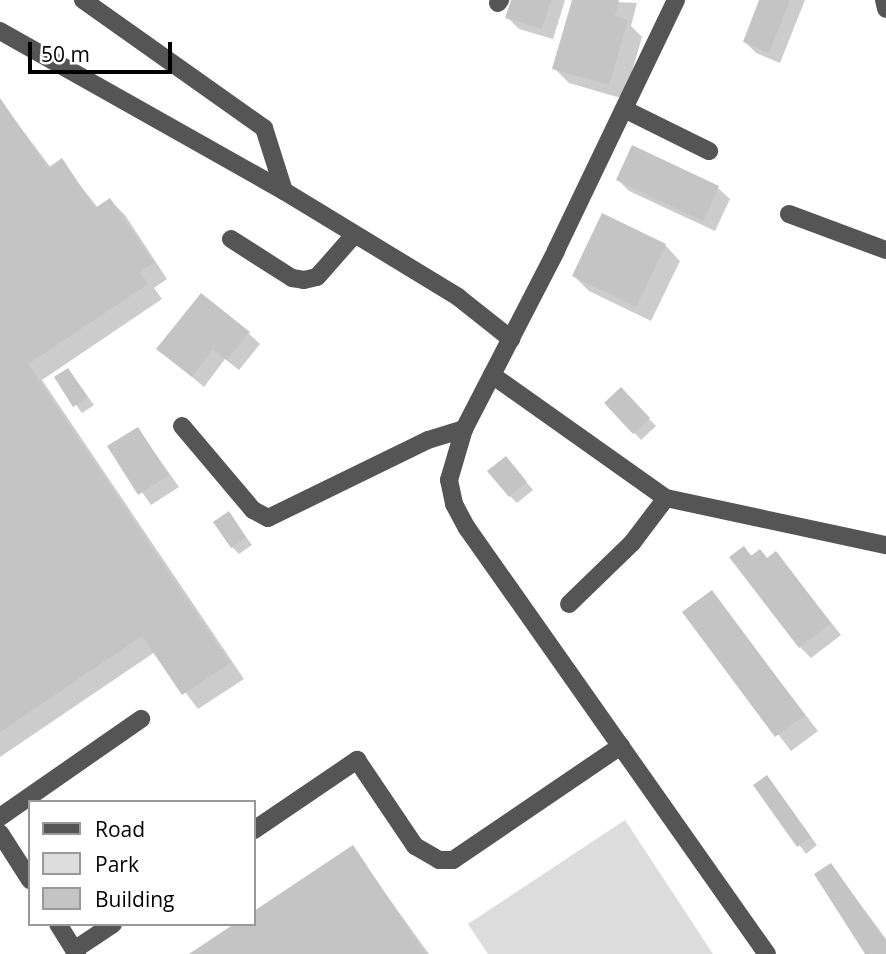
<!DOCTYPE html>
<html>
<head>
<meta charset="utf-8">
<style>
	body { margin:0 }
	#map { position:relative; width:886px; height:954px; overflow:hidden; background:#fff; font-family:"Open Sans",sans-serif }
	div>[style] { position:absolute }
	.green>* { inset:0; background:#dcdcdc }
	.shadow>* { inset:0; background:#0003 }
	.building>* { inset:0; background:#c4c4c4 }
	.minor>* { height:18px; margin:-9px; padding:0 9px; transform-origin:9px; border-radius:9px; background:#555 }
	span { translate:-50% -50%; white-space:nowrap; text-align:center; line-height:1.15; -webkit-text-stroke:6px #fff; paint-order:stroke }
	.legend { position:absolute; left:28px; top:800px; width:228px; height:126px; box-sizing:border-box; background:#fff; border:2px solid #999; margin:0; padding:9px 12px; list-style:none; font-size:21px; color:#000 }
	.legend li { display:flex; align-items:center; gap:14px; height:35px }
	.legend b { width:35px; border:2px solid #999 }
	.scale { position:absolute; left:28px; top:42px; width:144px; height:32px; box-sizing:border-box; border:4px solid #000; border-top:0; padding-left:9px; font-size:21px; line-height:24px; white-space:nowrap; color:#000; -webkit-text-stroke:5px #fff; paint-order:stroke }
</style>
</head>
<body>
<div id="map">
	<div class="green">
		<div style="clip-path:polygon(625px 820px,713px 954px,488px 954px,468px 924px)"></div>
	</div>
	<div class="shadow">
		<div style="clip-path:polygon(513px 0,565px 0,553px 39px,519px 29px,507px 17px)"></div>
		<div style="clip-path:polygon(574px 0,637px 3px,631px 26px,642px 37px,624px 99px,569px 83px,554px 68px)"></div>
		<div style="clip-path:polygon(761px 0,805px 0,780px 63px,756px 53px,745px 42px)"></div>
		<div style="clip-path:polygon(0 100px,51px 168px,61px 161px,98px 208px,110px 200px,125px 215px,167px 279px,154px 288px,162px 299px,42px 380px,244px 679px,198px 709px,155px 652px,0 757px)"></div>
		<div style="clip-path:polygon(633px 148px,718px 188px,730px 199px,715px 231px,629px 191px,618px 180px)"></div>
		<div style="clip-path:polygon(665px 245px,680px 261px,651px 321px,589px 291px,574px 276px)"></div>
		<div style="clip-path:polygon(248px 333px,260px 344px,239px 370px,225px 359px,204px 387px,159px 349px)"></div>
		<div style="clip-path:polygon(68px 370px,94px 405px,82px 413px,56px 378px)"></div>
		<div style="clip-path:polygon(621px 390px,656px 426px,641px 440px,606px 403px)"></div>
		<div style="clip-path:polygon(138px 429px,179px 487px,151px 505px,110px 447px)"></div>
		<div style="clip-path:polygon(513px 466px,533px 490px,517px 503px,510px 496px)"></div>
		<div style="clip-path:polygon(229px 514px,252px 545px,239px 554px,232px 547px)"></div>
		<div style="clip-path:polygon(744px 548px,753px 557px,768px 560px,776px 553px,841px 635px,811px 658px,800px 647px)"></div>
		<div style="clip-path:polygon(711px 592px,818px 731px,791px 751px,685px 612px)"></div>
		<div style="clip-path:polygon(767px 777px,817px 845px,806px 854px,755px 785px)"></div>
		<div style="clip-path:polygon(352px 847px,429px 954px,192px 954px,254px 924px,254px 913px)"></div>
		<div style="clip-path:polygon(831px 865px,886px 939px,886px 954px,868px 954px)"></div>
	</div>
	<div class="building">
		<div style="clip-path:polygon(511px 0,551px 0,542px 29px,505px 18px)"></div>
		<div style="clip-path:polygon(572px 0,619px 0,615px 16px,628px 20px,609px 85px,552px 69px)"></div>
		<div style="clip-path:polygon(759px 0,790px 0,769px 53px,743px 42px)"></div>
		<div style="clip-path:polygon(0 98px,48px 168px,62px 158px,95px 208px,110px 198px,154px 263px,140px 272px,148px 284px,28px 364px,230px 663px,182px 695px,142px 636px,0 732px)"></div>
		<div style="clip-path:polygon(632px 145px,719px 186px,703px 221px,616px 180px)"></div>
		<div style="clip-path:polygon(602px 213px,666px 244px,636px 307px,572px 276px)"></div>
		<div style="clip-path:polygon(201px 293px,250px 332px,227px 360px,213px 349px,192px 377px,156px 349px)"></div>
		<div style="clip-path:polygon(68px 368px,88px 397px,73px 407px,54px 377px)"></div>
		<div style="clip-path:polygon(621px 387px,650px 418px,633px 434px,604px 403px)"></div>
		<div style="clip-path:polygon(138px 427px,169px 475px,138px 495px,107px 446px)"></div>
		<div style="clip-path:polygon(506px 456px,527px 482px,509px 497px,487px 471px)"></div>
		<div style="clip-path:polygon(229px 511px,246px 537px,231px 548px,213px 522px)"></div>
		<div style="clip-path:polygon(744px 546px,751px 556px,760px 549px,767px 558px,776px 551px,831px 623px,799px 648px,729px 557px)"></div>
		<div style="clip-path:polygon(712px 590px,805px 715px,775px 737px,682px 612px)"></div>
		<div style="clip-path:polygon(767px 775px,811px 837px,797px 847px,753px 785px)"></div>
		<div style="clip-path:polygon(353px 845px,426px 954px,189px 954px,234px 924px,254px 924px,254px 911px)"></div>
		<div style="clip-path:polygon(831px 863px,886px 941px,886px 954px,865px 954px,814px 874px)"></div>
	</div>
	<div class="minor">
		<div style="left:83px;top:0;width:222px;rotate:35.3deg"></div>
		<div style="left:264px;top:128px;width:66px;rotate:72.4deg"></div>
		<div style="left:676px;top:0;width:278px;rotate:115.6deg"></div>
		<div style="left:556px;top:251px;width:200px;rotate:117.3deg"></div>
		<div style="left:464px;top:429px;width:53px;rotate:106.4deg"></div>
		<div style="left:449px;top:480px;width:25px;rotate:78deg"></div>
		<div style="left:454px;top:504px;width:27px;rotate:62deg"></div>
		<div style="left:467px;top:528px;width:521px;rotate:54.85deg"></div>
		<div style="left:884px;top:0;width:9px;rotate:77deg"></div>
		<div style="left:498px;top:3px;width:4px;rotate:-56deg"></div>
		<div style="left:0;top:31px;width:326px;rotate:29.4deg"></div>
		<div style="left:284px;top:191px;width:204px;rotate:31.3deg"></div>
		<div style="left:458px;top:297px;width:68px;rotate:38.4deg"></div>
		<div style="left:624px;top:109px;width:95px;rotate:26.3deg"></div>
		<div style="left:789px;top:214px;width:103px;rotate:20.4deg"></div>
		<div style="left:231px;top:239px;width:72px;rotate:32.6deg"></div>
		<div style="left:292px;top:278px;width:12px;rotate:9deg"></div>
		<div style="left:304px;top:280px;width:13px;rotate:-13deg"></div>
		<div style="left:317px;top:277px;width:56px;rotate:-48.6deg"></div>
		<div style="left:492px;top:375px;width:213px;rotate:35.3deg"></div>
		<div style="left:666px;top:498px;width:225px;rotate:12.1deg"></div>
		<div style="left:182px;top:426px;width:110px;rotate:49.8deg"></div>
		<div style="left:253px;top:510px;width:17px;rotate:28deg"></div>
		<div style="left:268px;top:518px;width:178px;rotate:-26deg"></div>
		<div style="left:428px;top:440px;width:38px;rotate:-17deg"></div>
		<div style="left:569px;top:604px;width:88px;rotate:-44.1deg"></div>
		<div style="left:632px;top:543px;width:56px;rotate:-52.9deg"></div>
		<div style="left:0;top:817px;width:172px;rotate:-34.8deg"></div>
		<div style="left:254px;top:830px;width:125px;rotate:-34.2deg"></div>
		<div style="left:357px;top:760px;width:104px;rotate:56deg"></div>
		<div style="left:415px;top:846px;width:28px;rotate:30deg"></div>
		<div style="left:439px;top:860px;width:14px"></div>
		<div style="left:453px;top:860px;width:203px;rotate:-34.2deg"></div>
		<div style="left:0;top:833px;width:56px;rotate:57.4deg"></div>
		<div style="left:58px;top:924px;width:36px;rotate:58deg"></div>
		<div style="left:74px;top:950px;width:47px;rotate:-33.7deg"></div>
	</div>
	<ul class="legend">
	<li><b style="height:9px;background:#555"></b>Road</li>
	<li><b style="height:19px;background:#dcdcdc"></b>Park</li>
	<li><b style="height:19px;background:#c4c4c4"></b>Building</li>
	</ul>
	<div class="scale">50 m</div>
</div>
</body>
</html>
